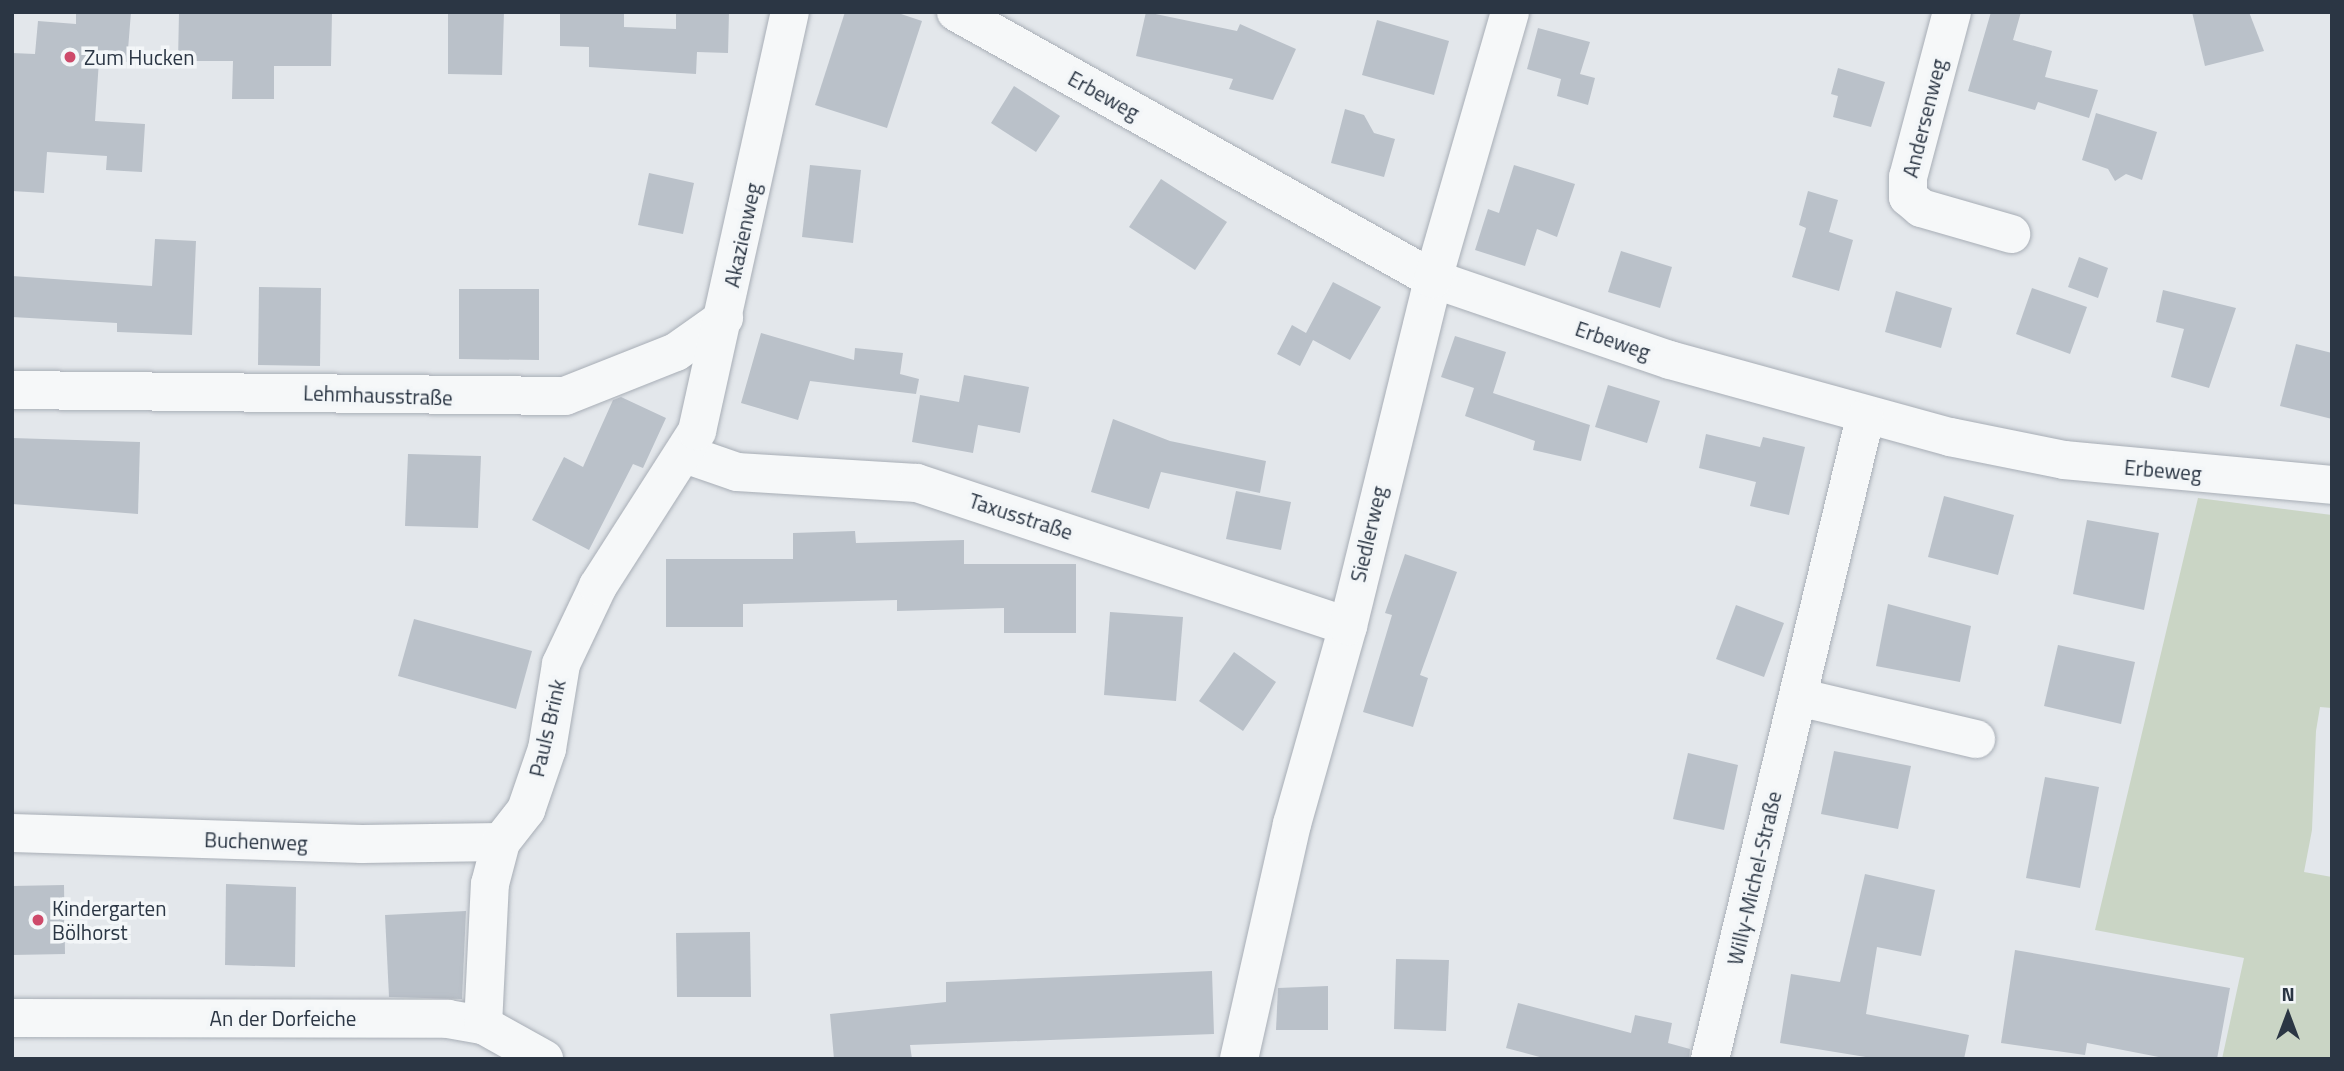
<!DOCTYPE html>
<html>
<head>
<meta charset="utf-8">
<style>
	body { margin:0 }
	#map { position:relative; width:2344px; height:1071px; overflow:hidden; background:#e3e7eb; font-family:"Titillium Web",sans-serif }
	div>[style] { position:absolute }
	.green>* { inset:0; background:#cad5c5 }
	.building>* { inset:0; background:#bac1c9 }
	.roads { filter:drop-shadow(0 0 2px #a8aeb6) drop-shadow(0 0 2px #a8aeb6) }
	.street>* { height:38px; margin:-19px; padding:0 19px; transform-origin:19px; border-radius:19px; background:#f6f8f9 }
	.dots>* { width:19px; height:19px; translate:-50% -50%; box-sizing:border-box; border:4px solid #f3f6f8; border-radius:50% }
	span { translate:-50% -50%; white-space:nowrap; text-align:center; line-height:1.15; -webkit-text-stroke:7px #f3f6f8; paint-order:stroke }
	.poi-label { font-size:21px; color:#2b3644 }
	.left { translate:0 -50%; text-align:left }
	.street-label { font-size:21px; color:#2b3644 }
	.frame { position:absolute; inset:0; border:14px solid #2b3644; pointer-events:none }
	.north { position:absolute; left:2253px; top:980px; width:70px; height:70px; -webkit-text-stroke:5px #f3f6f8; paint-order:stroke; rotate:0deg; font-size:19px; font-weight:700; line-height:28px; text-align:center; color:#2b3644 }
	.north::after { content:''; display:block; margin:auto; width:24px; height:32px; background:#2b3644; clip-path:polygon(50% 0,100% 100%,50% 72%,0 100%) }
</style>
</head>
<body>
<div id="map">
	<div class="green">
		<div style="clip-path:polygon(2198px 498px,2332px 515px,2332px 708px,2320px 707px,2316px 731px,2312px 830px,2304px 872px,2332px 877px,2332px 1059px,2222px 1059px,2244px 958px,2095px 930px)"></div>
	</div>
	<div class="building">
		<div style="clip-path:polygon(76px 12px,131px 12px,127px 62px,99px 60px,95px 121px,145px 124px,142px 172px,106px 170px,107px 156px,47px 152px,44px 193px,12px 191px,12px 53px,35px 54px,38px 21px,76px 24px)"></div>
		<div style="clip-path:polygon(179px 12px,332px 12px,331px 66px,274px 66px,274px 99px,232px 99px,233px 61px,178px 61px)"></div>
		<div style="clip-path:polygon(448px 12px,504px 12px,502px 75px,448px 74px)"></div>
		<div style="clip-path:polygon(560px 12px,624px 12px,624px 27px,676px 29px,676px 12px,729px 12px,728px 53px,697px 52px,696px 74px,589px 67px,589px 47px,560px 46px)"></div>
		<div style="clip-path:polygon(845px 12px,895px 12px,922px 21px,887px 128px,815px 105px)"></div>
		<div style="clip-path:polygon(1146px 12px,1237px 31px,1240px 24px,1296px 49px,1273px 100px,1229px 89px,1233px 79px,1136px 56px)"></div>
		<div style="clip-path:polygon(1991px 12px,2021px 12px,2013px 40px,2052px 51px,2045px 77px,2098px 90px,2089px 118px,2038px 102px,2035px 110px,1968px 91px)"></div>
		<div style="clip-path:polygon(2192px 12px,2249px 12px,2264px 51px,2205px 66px)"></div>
		<div style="clip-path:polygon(1377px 20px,1449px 41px,1434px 95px,1362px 75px)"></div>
		<div style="clip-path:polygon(1538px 28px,1590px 42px,1580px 74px,1595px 78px,1588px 105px,1557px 96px,1561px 79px,1527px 69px)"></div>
		<div style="clip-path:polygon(1838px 68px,1885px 82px,1871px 127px,1833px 117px,1838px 96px,1831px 94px)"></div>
		<div style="clip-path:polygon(1014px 86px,1060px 116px,1036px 152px,991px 123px)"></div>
		<div style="clip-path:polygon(1345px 109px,1364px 115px,1374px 133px,1395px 139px,1384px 177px,1331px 163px)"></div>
		<div style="clip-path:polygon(2096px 113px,2157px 132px,2142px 180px,2126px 174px,2115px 181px,2108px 169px,2082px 160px)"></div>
		<div style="clip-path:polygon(810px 165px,861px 170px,853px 243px,802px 237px)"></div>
		<div style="clip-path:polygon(1514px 165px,1575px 184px,1557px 237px,1537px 229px,1525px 266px,1475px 250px,1488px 209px,1499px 213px)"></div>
		<div style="clip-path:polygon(649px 173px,694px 183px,683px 234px,638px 225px)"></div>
		<div style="clip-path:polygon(1161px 179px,1227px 222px,1195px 270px,1129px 227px)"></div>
		<div style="clip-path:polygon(1808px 191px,1838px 200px,1829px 232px,1853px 240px,1839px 291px,1792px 277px,1806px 228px,1799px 225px)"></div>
		<div style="clip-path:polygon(155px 239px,196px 241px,192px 335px,117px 332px,117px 323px,12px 317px,12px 276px,152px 286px)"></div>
		<div style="clip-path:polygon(1621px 251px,1672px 267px,1660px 308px,1608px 292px)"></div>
		<div style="clip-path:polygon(2079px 257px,2108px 268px,2098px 298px,2068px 287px)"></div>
		<div style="clip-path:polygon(1333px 282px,1381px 307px,1350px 360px,1313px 340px,1300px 366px,1277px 354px,1292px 325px,1306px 333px)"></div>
		<div style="clip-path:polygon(259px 287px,321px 288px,320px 366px,258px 365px)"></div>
		<div style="clip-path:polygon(2032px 288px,2087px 307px,2070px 354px,2016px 334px)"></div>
		<div style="clip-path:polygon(459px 289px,539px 289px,539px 360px,459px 359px)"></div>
		<div style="clip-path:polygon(2163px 290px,2236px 308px,2209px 388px,2171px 377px,2184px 329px,2156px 322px)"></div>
		<div style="clip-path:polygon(1896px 291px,1952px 308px,1941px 348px,1885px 332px)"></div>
		<div style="clip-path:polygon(761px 333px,854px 360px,855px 348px,903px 353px,900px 374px,919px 379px,916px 394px,810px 381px,798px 420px,741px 403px)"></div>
		<div style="clip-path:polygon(1455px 336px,1506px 352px,1493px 393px,1590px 425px,1581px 461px,1533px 450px,1535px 441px,1465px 416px,1474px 388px,1441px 377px)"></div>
		<div style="clip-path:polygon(2296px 344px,2332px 353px,2332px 419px,2280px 406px)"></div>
		<div style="clip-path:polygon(964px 375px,1029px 387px,1020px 433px,978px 425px,973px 453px,912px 442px,920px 395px,959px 402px)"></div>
		<div style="clip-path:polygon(1608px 385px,1660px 401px,1647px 443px,1595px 427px)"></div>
		<div style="clip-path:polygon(621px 397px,666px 418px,643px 468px,633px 464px,589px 550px,532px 520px,564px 457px,583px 467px,613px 400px)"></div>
		<div style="clip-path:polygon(1113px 419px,1170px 441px,1266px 461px,1260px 493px,1161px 472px,1149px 509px,1091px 492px)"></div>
		<div style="clip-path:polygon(1706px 434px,1760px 447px,1763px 437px,1805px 447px,1789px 515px,1750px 506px,1756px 482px,1699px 468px)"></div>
		<div style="clip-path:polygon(12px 438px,140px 442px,138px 514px,12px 504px)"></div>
		<div style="clip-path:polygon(408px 454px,481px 456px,478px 528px,405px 526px)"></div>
		<div style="clip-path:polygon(1236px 491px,1291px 502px,1281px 550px,1226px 539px)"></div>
		<div style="clip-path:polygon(1944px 496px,2014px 515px,1998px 575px,1928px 557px)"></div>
		<div style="clip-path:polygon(2087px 520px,2159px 533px,2144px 610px,2073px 594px)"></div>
		<div style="clip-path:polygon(855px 531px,856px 543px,964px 540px,964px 564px,1076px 564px,1076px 633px,1004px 633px,1004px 608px,897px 611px,897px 600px,743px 604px,743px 627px,666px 627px,666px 559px,793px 559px,793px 533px)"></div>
		<div style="clip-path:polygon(1405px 554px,1457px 572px,1420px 675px,1428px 678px,1413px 727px,1363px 712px,1392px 615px,1385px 613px)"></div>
		<div style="clip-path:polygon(1888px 604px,1971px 626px,1960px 682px,1876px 666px)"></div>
		<div style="clip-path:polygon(1736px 605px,1784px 623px,1764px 677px,1716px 659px)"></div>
		<div style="clip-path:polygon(1110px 612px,1183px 617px,1176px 701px,1104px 695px)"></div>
		<div style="clip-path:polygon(414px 619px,532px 651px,516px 709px,398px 676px)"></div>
		<div style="clip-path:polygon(2058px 645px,2135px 662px,2121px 724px,2044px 706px)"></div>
		<div style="clip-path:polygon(1234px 652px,1276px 682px,1243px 731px,1199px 701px)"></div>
		<div style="clip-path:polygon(1834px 751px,1911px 766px,1898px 829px,1821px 814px)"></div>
		<div style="clip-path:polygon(1688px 753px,1738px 765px,1724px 830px,1673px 819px)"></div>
		<div style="clip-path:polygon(2045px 777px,2099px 787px,2080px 888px,2026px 878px)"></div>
		<div style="clip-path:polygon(1865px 874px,1935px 890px,1921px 956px,1877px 947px,1866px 1014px,1969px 1035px,1964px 1059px,1878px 1059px,1780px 1043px,1791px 974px,1840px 982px)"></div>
		<div style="clip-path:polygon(226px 884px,296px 887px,295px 967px,225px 965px)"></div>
		<div style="clip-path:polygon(64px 885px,65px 954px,12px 955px,12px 886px)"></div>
		<div style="clip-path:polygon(466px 911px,462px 999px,389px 997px,385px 915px)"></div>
		<div style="clip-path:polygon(750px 932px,751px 997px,677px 997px,676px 933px)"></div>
		<div style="clip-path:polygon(2015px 950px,2230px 988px,2217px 1059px,2169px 1059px,2087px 1043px,2085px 1055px,2001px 1043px)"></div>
		<div style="clip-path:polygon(1396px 959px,1449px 960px,1446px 1031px,1394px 1029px)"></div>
		<div style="clip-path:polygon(1212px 971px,1214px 1034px,910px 1045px,912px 1059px,834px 1059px,830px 1014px,946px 1002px,946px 982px)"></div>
		<div style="clip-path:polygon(1328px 986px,1328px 1030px,1276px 1030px,1278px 988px)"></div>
		<div style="clip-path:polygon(1518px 1003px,1631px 1033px,1635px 1015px,1672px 1023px,1668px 1043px,1690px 1049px,1689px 1059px,1547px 1059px,1506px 1048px)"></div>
	</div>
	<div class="roads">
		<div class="street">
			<div style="left:956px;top:12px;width:547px;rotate:29.24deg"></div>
			<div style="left:1433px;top:279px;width:250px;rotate:18.9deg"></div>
			<div style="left:1670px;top:360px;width:290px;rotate:15.4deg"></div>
			<div style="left:1950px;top:437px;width:116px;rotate:11.4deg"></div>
			<div style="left:2064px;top:460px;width:269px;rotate:5.3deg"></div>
			<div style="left:1952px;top:12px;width:171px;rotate:104.9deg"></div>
			<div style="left:1908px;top:177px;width:20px;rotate:90deg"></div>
			<div style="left:1908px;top:197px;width:17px;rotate:40deg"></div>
			<div style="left:1921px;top:208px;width:94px;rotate:16.1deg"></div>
			<div style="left:12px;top:390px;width:553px;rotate:0.62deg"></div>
			<div style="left:565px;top:396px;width:119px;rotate:-21.6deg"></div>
			<div style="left:676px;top:352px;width:59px;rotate:-35.3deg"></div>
			<div style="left:685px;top:454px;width:55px;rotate:19.1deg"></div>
			<div style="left:737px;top:472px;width:180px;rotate:3.5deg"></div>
			<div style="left:917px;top:483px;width:454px;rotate:18.4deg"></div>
			<div style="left:1798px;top:697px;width:183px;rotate:13.3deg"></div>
			<div style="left:12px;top:833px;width:350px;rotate:1.8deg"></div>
			<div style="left:362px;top:844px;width:139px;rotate:-0.8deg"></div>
			<div style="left:12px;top:1018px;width:436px;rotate:0.1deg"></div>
			<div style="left:448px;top:1019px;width:36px;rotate:10deg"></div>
			<div style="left:483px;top:1025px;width:70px;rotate:29.1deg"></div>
			<div style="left:483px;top:1025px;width:141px;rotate:-87.2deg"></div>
			<div style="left:490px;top:884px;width:43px;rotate:-75.3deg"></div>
			<div style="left:501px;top:842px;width:41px;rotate:-52deg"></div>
			<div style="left:526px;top:810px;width:65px;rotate:-71deg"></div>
			<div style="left:547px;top:749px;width:86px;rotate:-80.6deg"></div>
			<div style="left:561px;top:664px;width:86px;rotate:-64.6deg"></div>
			<div style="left:598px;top:586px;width:184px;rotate:-57.4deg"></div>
			<div style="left:697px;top:431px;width:429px;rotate:-77.5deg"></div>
			<div style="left:1239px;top:1059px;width:241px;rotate:-77.3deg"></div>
			<div style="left:1292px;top:824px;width:206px;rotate:-74.2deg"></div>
			<div style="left:1348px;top:626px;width:357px;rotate:-76.2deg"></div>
			<div style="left:1433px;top:279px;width:278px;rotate:-73.9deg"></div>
			<div style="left:1710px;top:1059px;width:659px;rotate:-76.41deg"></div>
		</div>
	</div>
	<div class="dots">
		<div style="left:70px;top:57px;background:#ce4a6a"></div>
		<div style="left:38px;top:920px;background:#ce4a6a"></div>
	</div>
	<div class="poi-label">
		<span class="left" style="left:84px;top:57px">Zum Hucken</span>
		<span class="left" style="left:52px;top:920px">Kindergarten<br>Bölhorst</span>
	</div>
	<div class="street-label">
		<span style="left:1104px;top:95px;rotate:29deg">Erbeweg</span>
		<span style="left:1924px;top:118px;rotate:-76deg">Andersenweg</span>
		<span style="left:742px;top:235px;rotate:-78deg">Akazienweg</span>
		<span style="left:1613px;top:340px;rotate:19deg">Erbeweg</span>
		<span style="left:378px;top:395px;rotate:2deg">Lehmhausstraße</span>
		<span style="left:2163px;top:470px;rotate:5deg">Erbeweg</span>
		<span style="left:1021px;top:516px;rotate:18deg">Taxusstraße</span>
		<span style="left:1368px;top:534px;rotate:-77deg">Siedlerweg</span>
		<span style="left:547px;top:728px;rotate:-77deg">Pauls Brink</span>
		<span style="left:256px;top:841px;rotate:2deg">Buchenweg</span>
		<span style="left:1754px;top:878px;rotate:-77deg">Willy-Michel-Straße</span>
		<span style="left:283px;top:1018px">An der Dorfeiche</span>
	</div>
	<div class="frame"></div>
	<div class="north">N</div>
</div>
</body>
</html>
